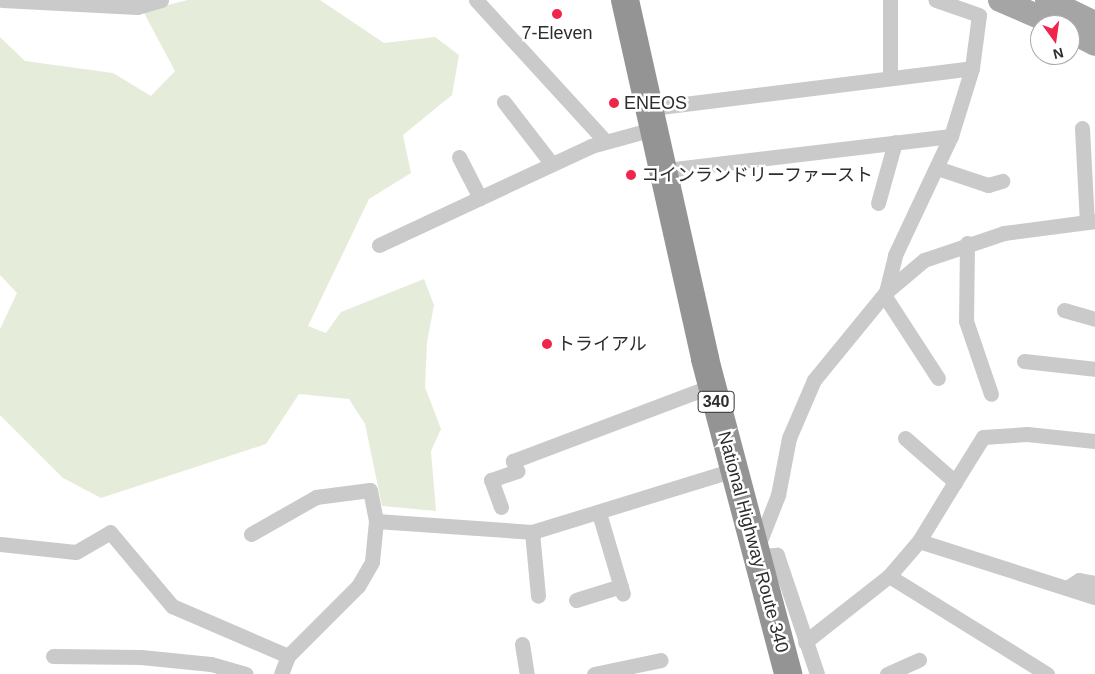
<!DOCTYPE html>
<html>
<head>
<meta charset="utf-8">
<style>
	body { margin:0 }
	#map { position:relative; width:1095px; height:674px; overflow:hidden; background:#fff; font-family:Helvetica,"Noto Sans JP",sans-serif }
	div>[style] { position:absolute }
	.green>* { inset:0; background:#e6ecda }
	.street>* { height:15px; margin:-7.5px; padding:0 7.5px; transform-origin:7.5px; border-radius:7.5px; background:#cacaca }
	.primary>* { height:24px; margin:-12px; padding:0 12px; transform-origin:12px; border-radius:12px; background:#a5a5a5 }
	.highway>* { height:28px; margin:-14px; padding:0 14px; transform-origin:14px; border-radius:14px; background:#949494 }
	.dots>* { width:14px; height:14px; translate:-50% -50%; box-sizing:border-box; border:2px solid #fff; border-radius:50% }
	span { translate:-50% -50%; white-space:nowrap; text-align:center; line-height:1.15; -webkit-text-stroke:5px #fff; paint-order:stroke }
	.shield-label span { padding:1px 4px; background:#fff; border:1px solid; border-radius:4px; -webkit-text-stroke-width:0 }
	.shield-label { font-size:16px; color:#2d2d2d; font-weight:700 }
	.poi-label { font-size:18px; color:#2d2d2d }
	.left { translate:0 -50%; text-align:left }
	.street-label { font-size:18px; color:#2d2d2d }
	.north { position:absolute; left:1030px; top:15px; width:50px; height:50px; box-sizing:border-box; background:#fff; border:1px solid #ababab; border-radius:50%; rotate:166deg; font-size:14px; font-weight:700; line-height:20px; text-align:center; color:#2d2d2d }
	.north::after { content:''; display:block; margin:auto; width:18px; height:22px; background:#ef254b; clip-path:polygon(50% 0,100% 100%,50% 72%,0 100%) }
</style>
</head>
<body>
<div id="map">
	<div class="green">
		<div style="clip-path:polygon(188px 0,320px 0,384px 43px,435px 37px,459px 55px,452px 95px,403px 135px,411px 173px,369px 199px,308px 326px,326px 333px,341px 312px,424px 279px,434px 305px,427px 342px,425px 387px,441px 429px,431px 451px,436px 511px,382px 506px,365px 424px,349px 399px,299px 394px,266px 444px,101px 498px,63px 478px,0 415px,0 329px,17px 293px,0 275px,0 37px,25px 61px,113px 73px,151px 96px,175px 71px,143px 11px)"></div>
	</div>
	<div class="street">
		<div style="left:2px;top:0;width:135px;rotate:3deg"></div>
		<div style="left:137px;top:7px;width:25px;rotate:-16deg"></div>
		<div style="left:476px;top:0;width:191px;rotate:47.5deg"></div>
		<div style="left:890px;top:77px;width:77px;rotate:-90deg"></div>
		<div style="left:504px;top:102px;width:78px;rotate:52.3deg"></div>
		<div style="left:652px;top:108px;width:322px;rotate:-7.1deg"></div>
		<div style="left:1082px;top:128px;width:94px;rotate:87deg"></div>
		<div style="left:459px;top:157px;width:46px;rotate:62.9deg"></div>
		<div style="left:937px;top:168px;width:54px;rotate:18.4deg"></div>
		<div style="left:988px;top:185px;width:15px;rotate:-16deg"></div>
		<div style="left:666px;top:170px;width:287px;rotate:-6.8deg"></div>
		<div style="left:878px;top:203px;width:63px;rotate:-74.4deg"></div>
		<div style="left:967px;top:243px;width:78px;rotate:90.7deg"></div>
		<div style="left:966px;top:321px;width:77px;rotate:71.1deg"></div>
		<div style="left:379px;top:245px;width:234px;rotate:-25deg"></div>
		<div style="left:591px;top:146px;width:68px;rotate:-15.3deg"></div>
		<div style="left:886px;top:292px;width:38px;rotate:-76deg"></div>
		<div style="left:895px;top:255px;width:132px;rotate:-64.8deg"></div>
		<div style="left:951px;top:136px;width:71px;rotate:-72.8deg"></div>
		<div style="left:972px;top:68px;width:53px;rotate:-82.5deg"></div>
		<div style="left:979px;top:15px;width:46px;rotate:-160.8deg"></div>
		<div style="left:884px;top:295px;width:99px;rotate:57deg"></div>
		<div style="left:1064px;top:310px;width:32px;rotate:16deg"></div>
		<div style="left:1024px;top:361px;width:71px;rotate:6.4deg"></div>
		<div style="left:905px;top:438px;width:67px;rotate:41.3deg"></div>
		<div style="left:955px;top:482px;width:69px;rotate:121.4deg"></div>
		<div style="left:919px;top:541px;width:46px;rotate:130.6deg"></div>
		<div style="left:889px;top:576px;width:186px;rotate:31.8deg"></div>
		<div style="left:955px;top:482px;width:53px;rotate:-58.1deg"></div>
		<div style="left:983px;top:437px;width:44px;rotate:-3.9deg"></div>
		<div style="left:1027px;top:434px;width:68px;rotate:5.9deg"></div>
		<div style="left:501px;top:507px;width:29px;rotate:-110deg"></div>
		<div style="left:491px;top:480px;width:28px;rotate:-19deg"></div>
		<div style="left:517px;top:471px;width:11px;rotate:-112deg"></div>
		<div style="left:513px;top:461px;width:213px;rotate:-20.7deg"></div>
		<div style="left:599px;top:513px;width:84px;rotate:73.5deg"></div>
		<div style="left:376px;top:521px;width:156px;rotate:4deg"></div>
		<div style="left:532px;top:532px;width:210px;rotate:-17.1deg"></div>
		<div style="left:532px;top:532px;width:64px;rotate:84.6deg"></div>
		<div style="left:251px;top:534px;width:75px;rotate:-29.6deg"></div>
		<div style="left:316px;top:497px;width:54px;rotate:-7.4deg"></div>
		<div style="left:370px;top:490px;width:32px;rotate:79deg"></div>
		<div style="left:376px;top:521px;width:41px;rotate:95.6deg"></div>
		<div style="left:372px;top:562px;width:28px;rotate:120deg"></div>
		<div style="left:358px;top:586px;width:99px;rotate:135deg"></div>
		<div style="left:288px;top:656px;width:19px;rotate:111deg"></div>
		<div style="left:919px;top:541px;width:185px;rotate:17.7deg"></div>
		<div style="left:0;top:544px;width:76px;rotate:6deg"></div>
		<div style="left:76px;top:552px;width:39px;rotate:-30deg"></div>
		<div style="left:110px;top:532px;width:97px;rotate:50deg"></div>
		<div style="left:172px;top:606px;width:126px;rotate:23.3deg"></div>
		<div style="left:1068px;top:587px;width:13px;rotate:-32deg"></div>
		<div style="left:1079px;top:580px;width:16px;rotate:11deg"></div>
		<div style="left:576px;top:600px;width:47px;rotate:-17.3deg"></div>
		<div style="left:805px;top:642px;width:107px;rotate:-38.2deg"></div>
		<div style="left:522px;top:644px;width:30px;rotate:81deg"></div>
		<div style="left:53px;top:656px;width:88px;rotate:0.7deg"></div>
		<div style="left:141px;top:657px;width:70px;rotate:5.7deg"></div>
		<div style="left:211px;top:664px;width:36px;rotate:16deg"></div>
		<div style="left:594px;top:674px;width:68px;rotate:-11.8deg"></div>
		<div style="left:817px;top:674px;width:126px;rotate:-108.6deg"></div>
		<div style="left:777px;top:555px;width:23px;rotate:178deg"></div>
		<div style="left:754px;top:556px;width:66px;rotate:-68.5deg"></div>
		<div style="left:778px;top:495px;width:58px;rotate:-79.1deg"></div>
		<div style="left:789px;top:438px;width:63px;rotate:-66.7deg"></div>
		<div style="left:814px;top:380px;width:114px;rotate:-50.7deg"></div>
		<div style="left:886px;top:292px;width:50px;rotate:-40.1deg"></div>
		<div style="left:924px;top:260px;width:84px;rotate:-18.6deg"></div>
		<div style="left:1004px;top:233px;width:92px;rotate:-7.5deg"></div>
		<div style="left:887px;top:674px;width:35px;rotate:-24deg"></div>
	</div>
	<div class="primary">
		<div style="left:1000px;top:0;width:63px;rotate:23.3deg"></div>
		<div style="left:1047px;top:0;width:53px;rotate:25.6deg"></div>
		<div style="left:1070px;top:31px;width:28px;rotate:27deg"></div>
	</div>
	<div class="highway">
		<div style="left:625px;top:0;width:368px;rotate:77.4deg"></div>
		<div style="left:705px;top:359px;width:326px;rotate:75.2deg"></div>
	</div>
	<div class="dots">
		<div style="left:557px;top:14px;background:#ef254b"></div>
		<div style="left:614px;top:103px;background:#ef254b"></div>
		<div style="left:631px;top:175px;background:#ef254b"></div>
		<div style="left:547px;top:344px;background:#ef254b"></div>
	</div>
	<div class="shield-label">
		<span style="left:716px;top:402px">340</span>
	</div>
	<div class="poi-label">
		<span style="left:557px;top:33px">7-Eleven</span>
		<span class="left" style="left:624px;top:103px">ENEOS</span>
		<span class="left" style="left:641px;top:175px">コインランドリーファースト</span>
		<span class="left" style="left:557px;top:344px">トライアル</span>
	</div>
	<div class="street-label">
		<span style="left:753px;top:542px;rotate:75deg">National Highway Route 340</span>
	</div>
	<div class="north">N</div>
</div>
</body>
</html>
